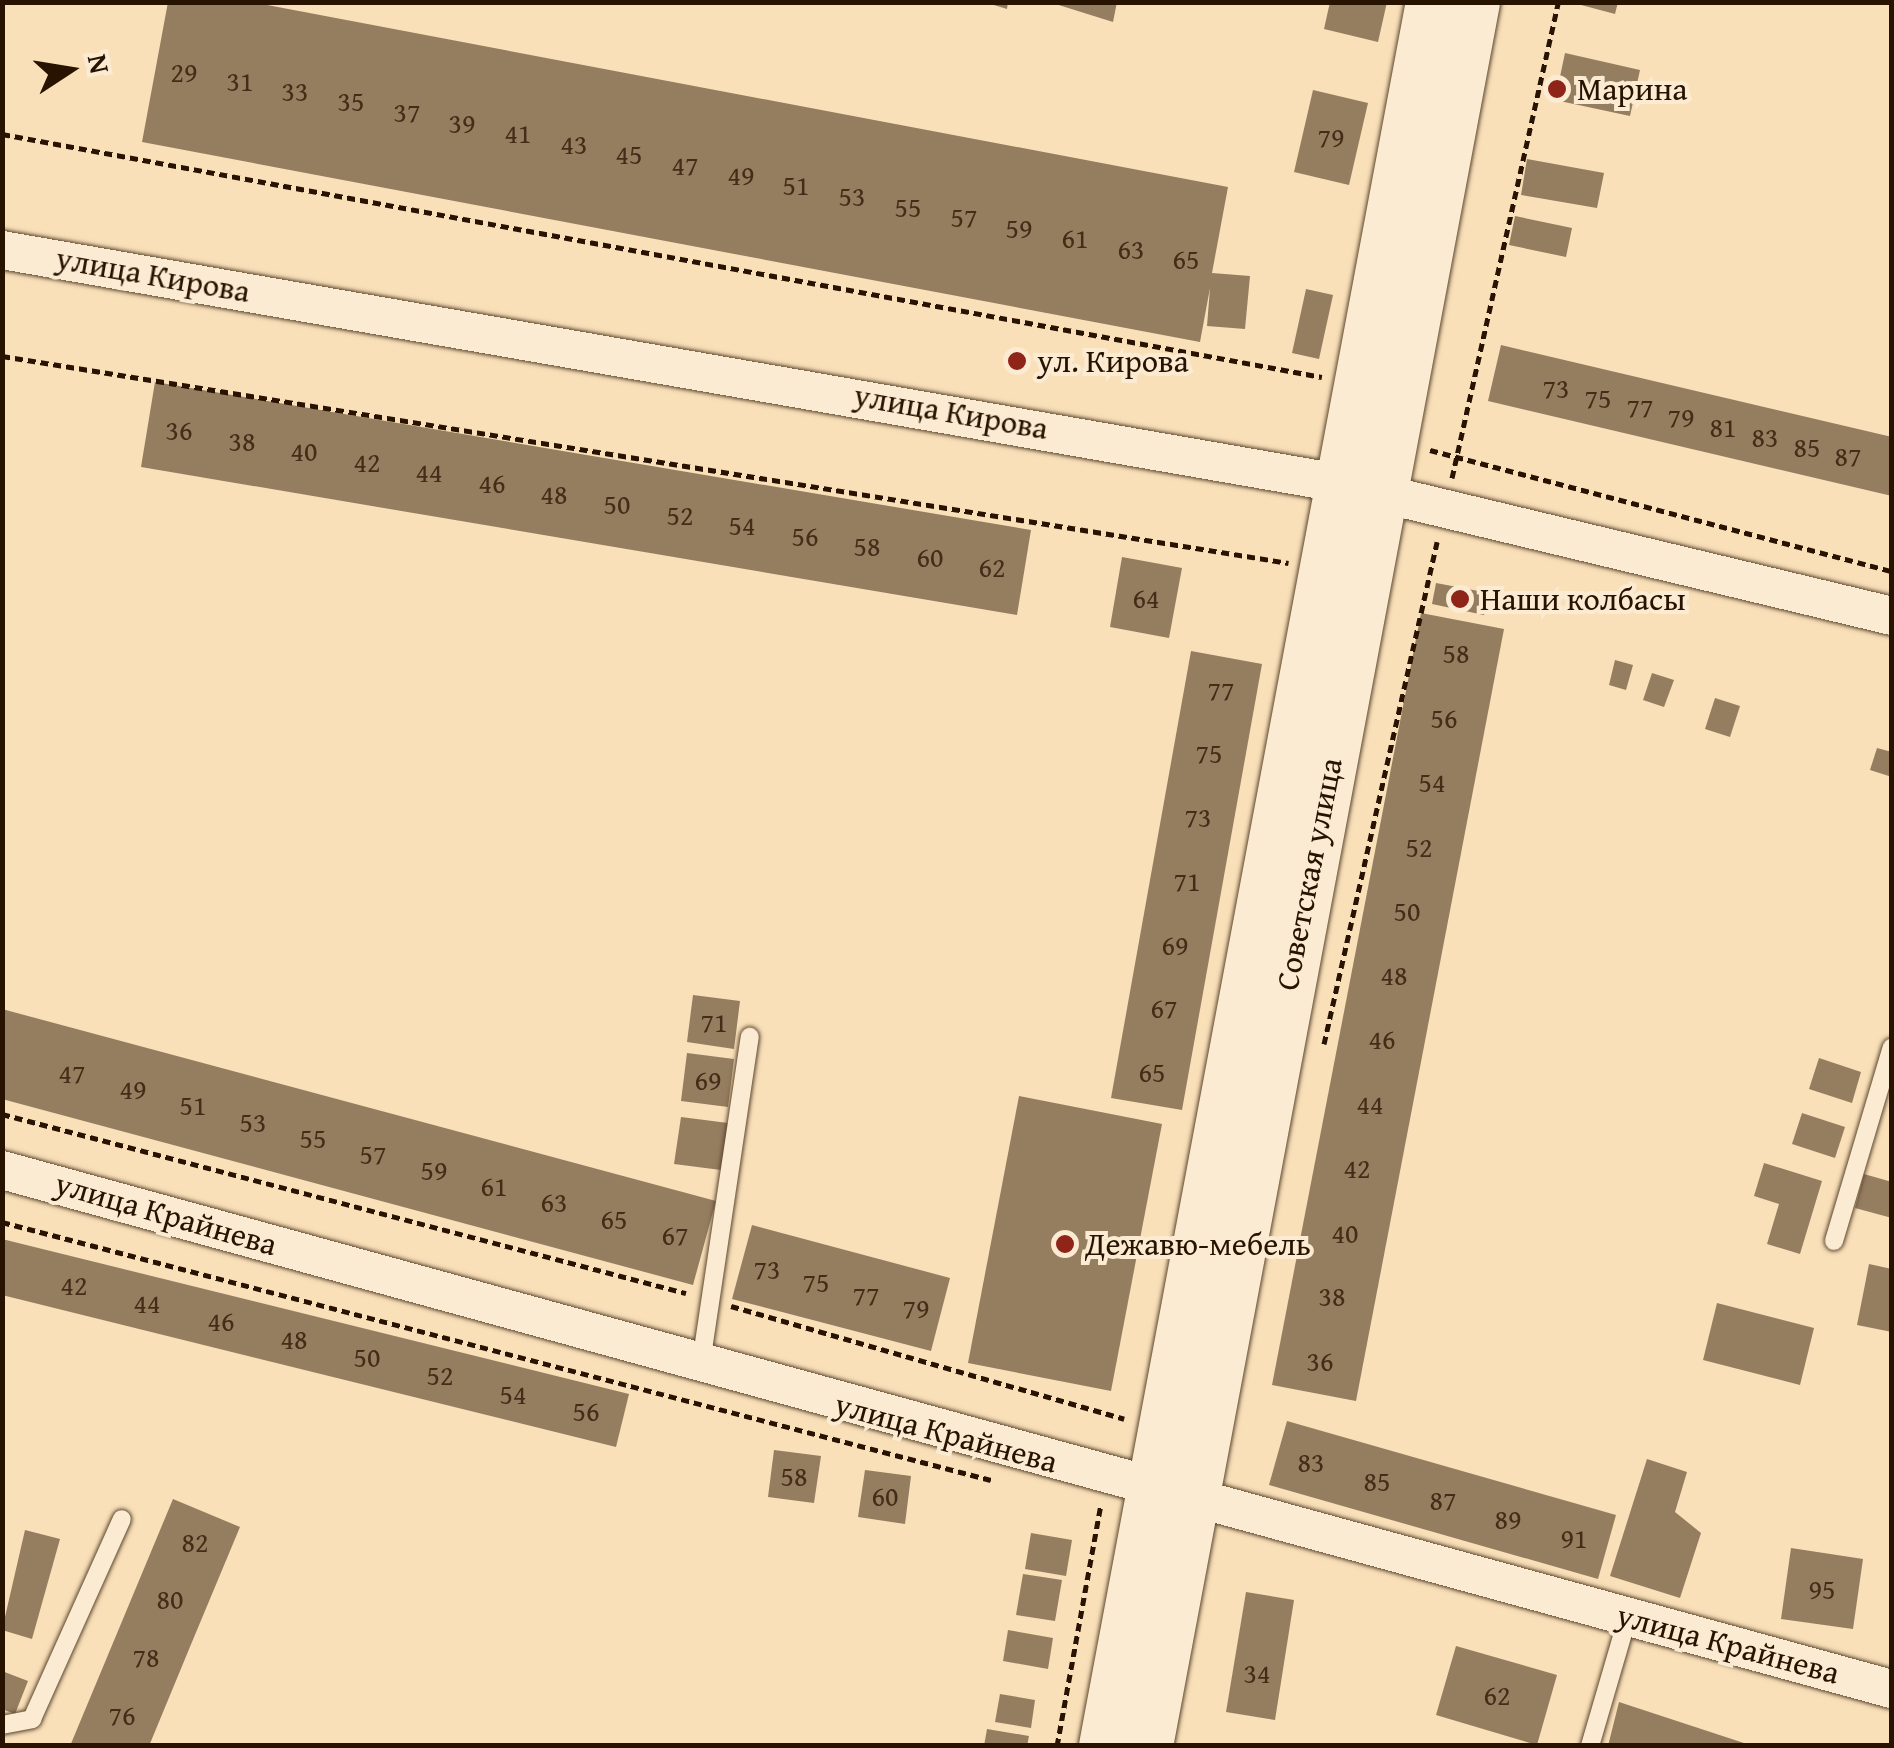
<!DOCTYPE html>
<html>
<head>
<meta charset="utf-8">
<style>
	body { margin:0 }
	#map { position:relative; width:1894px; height:1748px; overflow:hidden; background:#f9e0b9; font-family:"Gentium Book Plus",serif }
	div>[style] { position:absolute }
	.building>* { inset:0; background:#957d60 }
	.path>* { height:5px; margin-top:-2.5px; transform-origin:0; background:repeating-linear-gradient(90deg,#281200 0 8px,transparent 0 13px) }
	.roads { filter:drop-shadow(0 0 2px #5c462e) drop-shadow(0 0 2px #5c462e) }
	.lane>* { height:18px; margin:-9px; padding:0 9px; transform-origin:9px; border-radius:9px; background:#fbebd2 }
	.street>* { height:38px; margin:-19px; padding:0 19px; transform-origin:19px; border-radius:19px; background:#fbebd2 }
	.secondary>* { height:52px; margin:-26px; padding:0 26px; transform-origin:26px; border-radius:26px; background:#fbebd2 }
	.dots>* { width:28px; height:28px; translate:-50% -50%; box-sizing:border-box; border:5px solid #fbebd2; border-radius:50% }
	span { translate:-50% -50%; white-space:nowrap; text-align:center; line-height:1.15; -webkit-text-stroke:8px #fbebd2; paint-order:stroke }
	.number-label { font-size:28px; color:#432d18 }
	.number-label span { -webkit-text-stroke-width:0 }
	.poi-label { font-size:32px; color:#281200 }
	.left { translate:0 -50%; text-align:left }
	.street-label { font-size:32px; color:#281200 }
	.frame { position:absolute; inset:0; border:5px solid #281200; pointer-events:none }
	.north { position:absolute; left:20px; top:20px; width:100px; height:100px; -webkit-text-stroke:8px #fbebd2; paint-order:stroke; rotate:78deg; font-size:28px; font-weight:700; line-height:40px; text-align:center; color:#281200 }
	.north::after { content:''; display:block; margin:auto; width:35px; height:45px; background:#281200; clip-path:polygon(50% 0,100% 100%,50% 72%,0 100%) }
</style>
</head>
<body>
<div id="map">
	<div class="building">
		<div style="clip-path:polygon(168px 2px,251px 2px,1228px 187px,1212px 273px,1250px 276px,1245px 329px,1207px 326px,1210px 288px,1200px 342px,142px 142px)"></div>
		<div style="clip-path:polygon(984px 2px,1008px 2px,1007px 9px)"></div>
		<div style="clip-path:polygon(1049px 2px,1117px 2px,1113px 22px)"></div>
		<div style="clip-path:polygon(1330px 2px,1387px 2px,1378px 42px,1324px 29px)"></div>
		<div style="clip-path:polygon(1570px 2px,1618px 2px,1615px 14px)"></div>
		<div style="clip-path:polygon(1565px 53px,1640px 70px,1630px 116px,1555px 100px)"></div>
		<div style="clip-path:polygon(1313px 90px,1368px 103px,1349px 185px,1294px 172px)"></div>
		<div style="clip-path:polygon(1527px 159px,1604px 173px,1597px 208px,1521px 195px)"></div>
		<div style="clip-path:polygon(1515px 216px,1572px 228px,1566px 257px,1509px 245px)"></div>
		<div style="clip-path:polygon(1306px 289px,1333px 295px,1319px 359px,1292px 353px)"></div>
		<div style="clip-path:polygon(1501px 345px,1892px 437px,1892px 496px,1488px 401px)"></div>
		<div style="clip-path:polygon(155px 382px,1031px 530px,1017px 615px,141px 467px)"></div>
		<div style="clip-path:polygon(1122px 557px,1182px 568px,1169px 638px,1110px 627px)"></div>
		<div style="clip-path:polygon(1436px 583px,1489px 593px,1484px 615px,1432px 604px)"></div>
		<div style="clip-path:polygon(1421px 613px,1504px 629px,1356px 1401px,1272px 1385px)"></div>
		<div style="clip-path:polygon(1191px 651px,1262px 664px,1182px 1110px,1111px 1098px)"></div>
		<div style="clip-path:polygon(1615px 660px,1633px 665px,1626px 690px,1609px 685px)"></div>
		<div style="clip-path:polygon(1652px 673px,1674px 680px,1664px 707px,1643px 700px)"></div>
		<div style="clip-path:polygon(1715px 698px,1740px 706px,1730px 737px,1705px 729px)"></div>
		<div style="clip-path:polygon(1877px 748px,1892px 752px,1892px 777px,1870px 770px)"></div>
		<div style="clip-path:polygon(693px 995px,740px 1001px,734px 1049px,687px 1042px)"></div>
		<div style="clip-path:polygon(2px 1009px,716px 1201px,693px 1285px,2px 1099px)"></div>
		<div style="clip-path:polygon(687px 1053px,734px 1059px,728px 1107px,681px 1101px)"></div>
		<div style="clip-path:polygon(1819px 1058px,1861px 1072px,1852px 1103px,1809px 1089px)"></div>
		<div style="clip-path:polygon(1019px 1096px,1162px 1124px,1111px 1391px,968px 1363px)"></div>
		<div style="clip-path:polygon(1802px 1113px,1845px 1127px,1835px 1158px,1792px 1144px)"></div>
		<div style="clip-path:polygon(681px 1117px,728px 1123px,721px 1170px,674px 1164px)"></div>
		<div style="clip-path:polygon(1764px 1163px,1822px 1181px,1800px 1254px,1767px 1244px,1779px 1204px,1754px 1196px)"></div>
		<div style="clip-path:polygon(1864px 1174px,1892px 1182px,1892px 1218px,1855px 1208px)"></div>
		<div style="clip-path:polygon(752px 1225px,950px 1278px,931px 1351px,732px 1299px)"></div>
		<div style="clip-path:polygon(2px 1239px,629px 1394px,616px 1447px,2px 1295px)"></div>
		<div style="clip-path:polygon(1869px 1264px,1892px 1269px,1892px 1332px,1857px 1325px)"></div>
		<div style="clip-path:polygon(1717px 1303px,1814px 1328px,1800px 1385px,1703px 1360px)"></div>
		<div style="clip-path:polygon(1287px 1421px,1616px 1515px,1598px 1579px,1269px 1485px)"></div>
		<div style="clip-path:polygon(774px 1450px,821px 1456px,814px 1503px,768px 1497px)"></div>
		<div style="clip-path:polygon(1647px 1459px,1687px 1472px,1675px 1512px,1701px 1533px,1680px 1598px,1610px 1576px)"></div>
		<div style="clip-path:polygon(865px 1470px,911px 1476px,905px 1524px,858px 1517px)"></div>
		<div style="clip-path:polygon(173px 1499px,240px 1527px,192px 1642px,149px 1746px,70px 1746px)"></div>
		<div style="clip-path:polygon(25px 1530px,60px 1539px,32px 1639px,2px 1630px)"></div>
		<div style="clip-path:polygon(1031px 1533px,1072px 1540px,1066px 1576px,1025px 1569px)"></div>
		<div style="clip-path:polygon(1791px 1548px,1863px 1559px,1853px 1629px,1781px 1619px)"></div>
		<div style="clip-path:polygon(1023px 1574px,1062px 1580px,1055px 1621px,1016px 1615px)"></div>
		<div style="clip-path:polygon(1246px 1592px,1294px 1600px,1275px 1720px,1226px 1712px)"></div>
		<div style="clip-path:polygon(1008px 1630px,1053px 1638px,1048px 1669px,1003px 1661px)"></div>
		<div style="clip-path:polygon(1456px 1646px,1557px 1675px,1537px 1745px,1436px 1715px)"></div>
		<div style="clip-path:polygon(2px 1671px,28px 1681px,15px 1714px,2px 1709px)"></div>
		<div style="clip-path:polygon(1000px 1694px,1035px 1700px,1031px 1728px,995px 1722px)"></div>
		<div style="clip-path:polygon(1619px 1702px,1750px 1745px,1750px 1746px,1608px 1746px)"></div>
		<div style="clip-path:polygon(987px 1729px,1029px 1736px,1027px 1746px,984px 1746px)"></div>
	</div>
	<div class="path">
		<div style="left:2px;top:134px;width:1342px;rotate:10.43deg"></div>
		<div style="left:2px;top:356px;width:1303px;rotate:9.14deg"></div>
		<div style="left:1430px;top:450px;width:478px;rotate:14.7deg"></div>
		<div style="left:1452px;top:478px;width:488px;rotate:-77.4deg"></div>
		<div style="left:1324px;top:1044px;width:515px;rotate:-77.31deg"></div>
		<div style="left:2px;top:1114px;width:707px;rotate:14.67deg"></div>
		<div style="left:2px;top:1222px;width:1022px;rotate:14.62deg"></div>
		<div style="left:731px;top:1306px;width:409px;rotate:16deg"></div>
		<div style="left:1057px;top:1746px;width:245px;rotate:-79.7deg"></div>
	</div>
	<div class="roads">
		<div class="lane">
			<div style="left:1834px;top:1241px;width:202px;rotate:-73.4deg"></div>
			<div style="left:701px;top:1363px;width:330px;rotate:-81.5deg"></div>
			<div style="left:2px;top:1725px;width:31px;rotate:-11deg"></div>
			<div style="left:32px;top:1719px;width:219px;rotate:-65.8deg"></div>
			<div style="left:1590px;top:1746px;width:135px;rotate:-73.7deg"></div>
		</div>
		<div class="street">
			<div style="left:2px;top:250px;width:1356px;rotate:9.89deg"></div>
			<div style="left:1338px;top:483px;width:570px;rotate:13.5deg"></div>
			<div style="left:2px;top:1170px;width:1960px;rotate:15.36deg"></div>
		</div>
		<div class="secondary">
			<div style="left:1105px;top:1746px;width:1774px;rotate:-79.38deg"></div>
			<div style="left:1147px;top:1746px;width:1774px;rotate:-79.38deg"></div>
		</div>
	</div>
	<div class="dots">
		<div style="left:1557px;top:89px;background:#8f2418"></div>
		<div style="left:1017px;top:361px;background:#8f2418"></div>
		<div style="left:1460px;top:599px;background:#8f2418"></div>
		<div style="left:1065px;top:1244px;background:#8f2418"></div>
	</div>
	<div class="number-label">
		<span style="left:184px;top:72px">29</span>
		<span style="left:240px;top:81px">31</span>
		<span style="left:295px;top:91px">33</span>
		<span style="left:351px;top:101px">35</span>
		<span style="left:407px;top:112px">37</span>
		<span style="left:462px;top:123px">39</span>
		<span style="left:518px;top:133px">41</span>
		<span style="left:1331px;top:137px">79</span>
		<span style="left:574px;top:144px">43</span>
		<span style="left:629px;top:154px">45</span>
		<span style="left:685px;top:165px">47</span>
		<span style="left:741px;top:175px">49</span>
		<span style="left:796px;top:185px">51</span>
		<span style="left:852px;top:196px">53</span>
		<span style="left:908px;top:207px">55</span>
		<span style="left:964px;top:217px">57</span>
		<span style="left:1019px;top:228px">59</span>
		<span style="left:1075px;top:238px">61</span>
		<span style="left:1131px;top:249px">63</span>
		<span style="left:1186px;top:259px">65</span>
		<span style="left:1556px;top:388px">73</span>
		<span style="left:1598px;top:398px">75</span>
		<span style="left:1640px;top:407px">77</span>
		<span style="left:1681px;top:417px">79</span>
		<span style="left:1723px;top:427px">81</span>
		<span style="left:179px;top:430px">36</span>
		<span style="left:1765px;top:437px">83</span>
		<span style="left:242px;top:441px">38</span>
		<span style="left:1807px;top:447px">85</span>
		<span style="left:304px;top:451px">40</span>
		<span style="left:1848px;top:456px">87</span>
		<span style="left:367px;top:462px">42</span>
		<span style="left:429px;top:472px">44</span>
		<span style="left:492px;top:483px">46</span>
		<span style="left:554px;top:494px">48</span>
		<span style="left:617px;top:504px">50</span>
		<span style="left:680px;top:515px">52</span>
		<span style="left:742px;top:525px">54</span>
		<span style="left:805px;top:536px">56</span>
		<span style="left:867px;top:546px">58</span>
		<span style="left:930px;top:557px">60</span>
		<span style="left:992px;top:567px">62</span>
		<span style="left:1146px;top:598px">64</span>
		<span style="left:1456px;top:653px">58</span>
		<span style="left:1221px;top:690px">77</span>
		<span style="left:1444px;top:718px">56</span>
		<span style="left:1209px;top:753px">75</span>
		<span style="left:1432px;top:782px">54</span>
		<span style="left:1198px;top:817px">73</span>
		<span style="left:1419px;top:847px">52</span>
		<span style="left:1187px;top:881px">71</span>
		<span style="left:1407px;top:911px">50</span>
		<span style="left:1175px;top:945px">69</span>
		<span style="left:1394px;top:975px">48</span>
		<span style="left:1164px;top:1008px">67</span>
		<span style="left:714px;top:1022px">71</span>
		<span style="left:1382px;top:1039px">46</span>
		<span style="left:1152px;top:1072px">65</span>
		<span style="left:72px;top:1073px">47</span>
		<span style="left:708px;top:1080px">69</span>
		<span style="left:133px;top:1089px">49</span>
		<span style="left:1370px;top:1104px">44</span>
		<span style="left:193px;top:1105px">51</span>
		<span style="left:253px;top:1122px">53</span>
		<span style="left:313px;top:1138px">55</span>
		<span style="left:373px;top:1154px">57</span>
		<span style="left:1357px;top:1168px">42</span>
		<span style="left:434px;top:1170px">59</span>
		<span style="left:494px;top:1186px">61</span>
		<span style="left:554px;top:1202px">63</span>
		<span style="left:614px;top:1219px">65</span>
		<span style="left:1345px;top:1233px">40</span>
		<span style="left:675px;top:1235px">67</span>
		<span style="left:767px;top:1269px">73</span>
		<span style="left:816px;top:1282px">75</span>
		<span style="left:74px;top:1285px">42</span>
		<span style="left:866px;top:1295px">77</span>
		<span style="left:1332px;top:1296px">38</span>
		<span style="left:147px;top:1303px">44</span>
		<span style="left:916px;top:1308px">79</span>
		<span style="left:221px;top:1321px">46</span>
		<span style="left:294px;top:1339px">48</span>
		<span style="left:367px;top:1357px">50</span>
		<span style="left:1320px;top:1361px">36</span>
		<span style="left:440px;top:1375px">52</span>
		<span style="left:513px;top:1394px">54</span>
		<span style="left:586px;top:1411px">56</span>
		<span style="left:1311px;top:1462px">83</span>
		<span style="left:794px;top:1476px">58</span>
		<span style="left:1377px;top:1481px">85</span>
		<span style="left:885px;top:1496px">60</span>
		<span style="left:1443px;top:1500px">87</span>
		<span style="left:1508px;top:1519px">89</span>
		<span style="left:1574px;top:1538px">91</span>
		<span style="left:195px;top:1542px">82</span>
		<span style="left:1822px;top:1589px">95</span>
		<span style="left:170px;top:1599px">80</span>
		<span style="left:146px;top:1657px">78</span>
		<span style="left:1257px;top:1673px">34</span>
		<span style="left:1497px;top:1695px">62</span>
		<span style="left:122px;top:1715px">76</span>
	</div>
	<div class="poi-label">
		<span class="left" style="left:1577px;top:89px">Марина</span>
		<span class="left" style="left:1037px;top:361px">ул. Кирова</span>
		<span class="left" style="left:1480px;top:599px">Наши колбасы</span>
		<span class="left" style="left:1085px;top:1244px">Дежавю-мебель</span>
	</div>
	<div class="street-label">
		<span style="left:153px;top:275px;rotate:10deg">улица Кирова</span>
		<span style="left:951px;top:412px;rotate:10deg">улица Кирова</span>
		<span style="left:1309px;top:874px;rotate:-79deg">Советская улица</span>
		<span style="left:166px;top:1214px;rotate:16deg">улица Крайнева</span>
		<span style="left:946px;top:1433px;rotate:15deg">улица Крайнева</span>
		<span style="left:1728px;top:1644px;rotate:15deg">улица Крайнева</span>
	</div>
	<div class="frame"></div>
	<div class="north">N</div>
</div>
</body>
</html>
